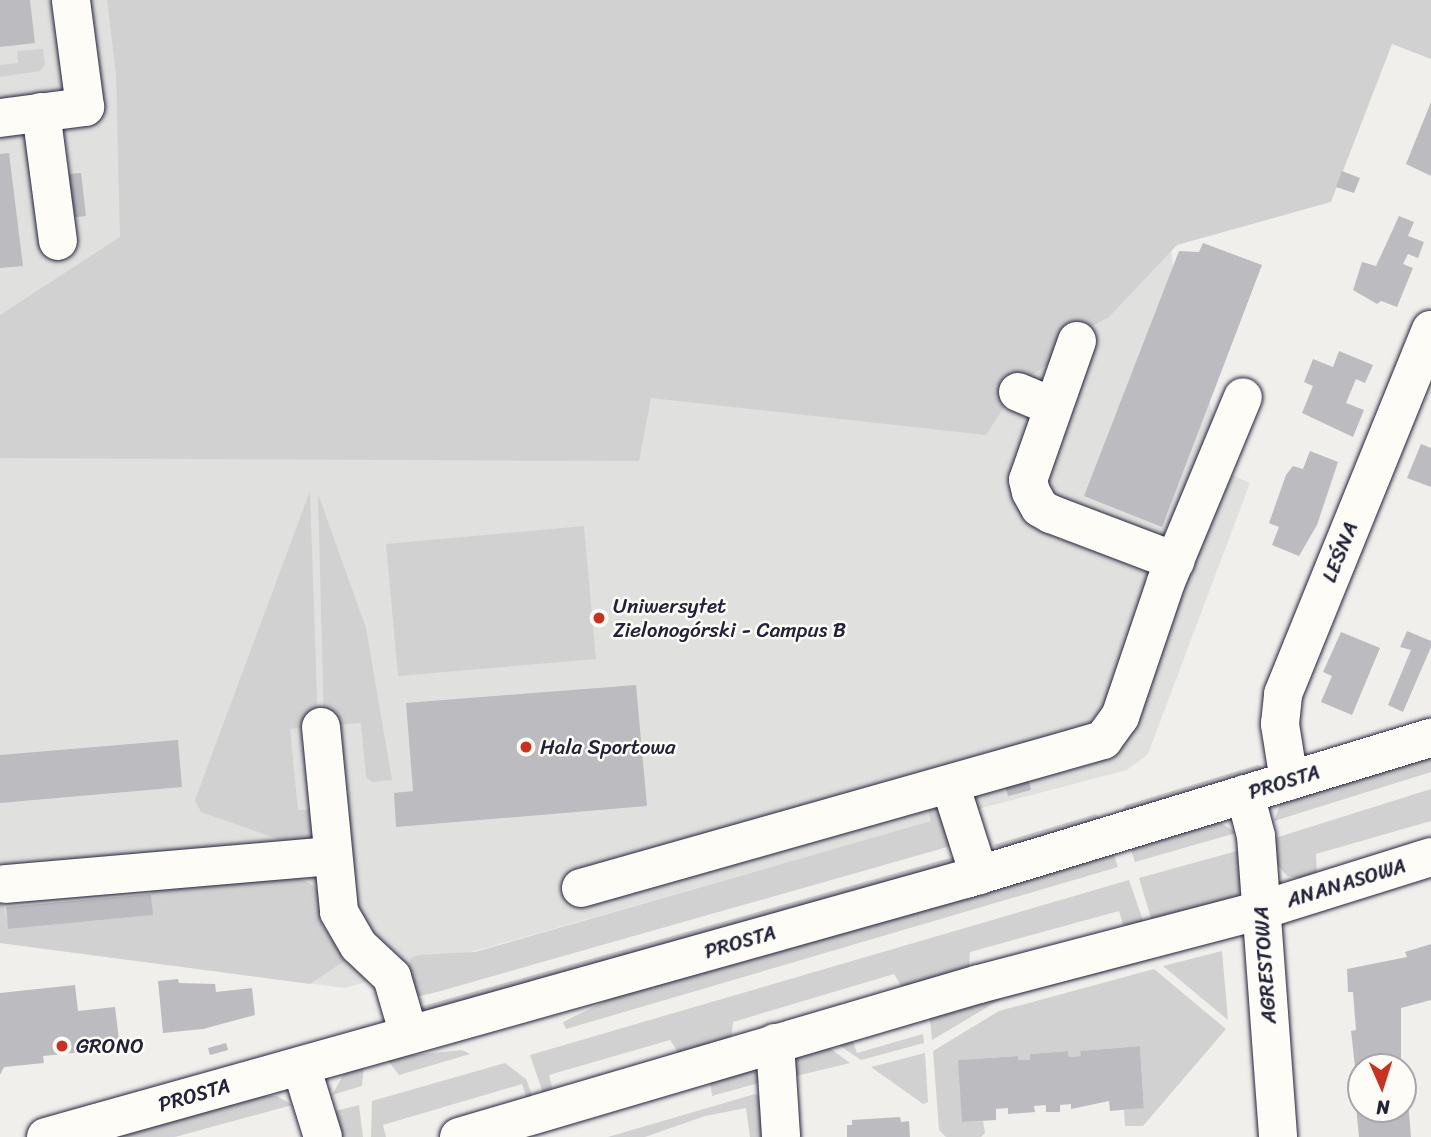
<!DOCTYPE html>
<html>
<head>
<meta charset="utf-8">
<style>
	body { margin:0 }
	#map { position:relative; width:1431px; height:1137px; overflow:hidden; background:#f0efec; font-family:Sriracha,sans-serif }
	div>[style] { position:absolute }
	.built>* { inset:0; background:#e0e0df }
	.green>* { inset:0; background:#d2d1d1 }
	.building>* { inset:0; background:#bcbcc0 }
	.roads { filter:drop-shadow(0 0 2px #22223b) drop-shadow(0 0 2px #22223b) }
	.minor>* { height:38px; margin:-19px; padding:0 19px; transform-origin:19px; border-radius:19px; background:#fdfcf7 }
	.dots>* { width:19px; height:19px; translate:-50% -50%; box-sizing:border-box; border:4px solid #fdfcf7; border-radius:50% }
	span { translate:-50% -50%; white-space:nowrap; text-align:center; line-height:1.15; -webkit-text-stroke:5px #fdfcf7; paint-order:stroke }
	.street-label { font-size:21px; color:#22223b }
	.poi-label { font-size:21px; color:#22223b }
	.left { translate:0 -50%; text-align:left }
	.north { position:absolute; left:1347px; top:1053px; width:70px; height:70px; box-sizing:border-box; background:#fdfcf7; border:2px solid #a5a5ac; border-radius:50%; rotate:177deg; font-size:19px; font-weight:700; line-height:28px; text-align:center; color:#22223b }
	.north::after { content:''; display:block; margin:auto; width:24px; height:32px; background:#c8321e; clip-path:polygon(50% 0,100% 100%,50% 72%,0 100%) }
</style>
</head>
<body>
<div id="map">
	<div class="built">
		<div style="clip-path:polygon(0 0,1136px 0,1176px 286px,1230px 474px,1250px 483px,1148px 754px,1127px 770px,932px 821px,345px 988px,0 943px)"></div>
	</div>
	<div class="green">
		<div style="clip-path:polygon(107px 0,1431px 0,1431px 59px,1392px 44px,1331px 202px,1177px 245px,1109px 317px,1088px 328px,1060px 356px,1019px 384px,986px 435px,651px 398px,639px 461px,0 458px,0 315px,120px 237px,116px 75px)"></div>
		<div style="clip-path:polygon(43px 49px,45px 64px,40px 71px,0 77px,0 65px,18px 63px,17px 51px)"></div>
		<div style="clip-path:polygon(310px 491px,318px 726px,290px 729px,298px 810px,310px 810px,314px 840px,298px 846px,201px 812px,195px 800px)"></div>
		<div style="clip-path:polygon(318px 494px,366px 628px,392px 780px,372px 782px,366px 777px,361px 723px,324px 726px)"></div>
		<div style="clip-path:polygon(584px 526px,596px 659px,398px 676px,386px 544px)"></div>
		<div style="clip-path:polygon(1431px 755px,1431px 772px,1274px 821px,1282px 800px)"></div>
		<div style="clip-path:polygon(1258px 765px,1266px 769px,1120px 814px,1126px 805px)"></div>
		<div style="clip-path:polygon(1431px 789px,1431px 821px,1316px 854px,1317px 877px,1306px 880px,1287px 876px,1274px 861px,1272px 839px)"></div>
		<div style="clip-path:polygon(926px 801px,939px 805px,958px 844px,437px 992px,416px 997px,406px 976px,411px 958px,419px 955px,475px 952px,931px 821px)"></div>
		<div style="clip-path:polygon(1096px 814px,1101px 820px,1004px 850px,993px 845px)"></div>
		<div style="clip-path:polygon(1218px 821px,1236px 833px,1135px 862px,1130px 847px)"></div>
		<div style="clip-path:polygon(1244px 849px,1244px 884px,1236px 897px,1153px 925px,1139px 878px)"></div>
		<div style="clip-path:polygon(1113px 852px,1118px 867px,566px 1029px,563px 1022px,622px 993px)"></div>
		<div style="clip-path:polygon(957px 856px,948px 867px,424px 1015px,416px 1008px)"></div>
		<div style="clip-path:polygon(299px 878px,317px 888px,322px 926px,346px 960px,310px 984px,0 943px,0 891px,9px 929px,152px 915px,151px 885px)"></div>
		<div style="clip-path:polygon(1129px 880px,1145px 926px,1123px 925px,1119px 911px,970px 952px,969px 968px,903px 989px,894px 974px,733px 1022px,731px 1040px,680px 1055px,670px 1040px,549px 1075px,552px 1087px,549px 1093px,543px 1093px,530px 1055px)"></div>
		<div style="clip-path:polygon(1222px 951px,1228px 1020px,1163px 966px)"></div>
		<div style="clip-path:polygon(1148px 952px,1150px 960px,1001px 999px,932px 1040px,929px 1011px)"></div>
		<div style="clip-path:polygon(1154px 969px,1226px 1029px,1143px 1126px,1125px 1126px,1124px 1110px,1144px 1107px,1140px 1046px,1081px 1051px,1081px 1056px,1069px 1057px,1068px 1051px,1030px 1054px,1030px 1060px,1018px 1060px,1017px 1056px,959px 1060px,963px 1122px,983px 1121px,985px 1133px,981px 1137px,946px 1137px,939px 1130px,933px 1051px,999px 1011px)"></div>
		<div style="clip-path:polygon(923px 1034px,924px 1043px,861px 1060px,833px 1041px,852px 1039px,857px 1053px)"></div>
		<div style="clip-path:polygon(823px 1043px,850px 1063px,792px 1077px,798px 1052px)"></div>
		<div style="clip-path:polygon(462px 1050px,470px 1054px,399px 1075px,386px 1058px)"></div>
		<div style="clip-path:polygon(925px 1053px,928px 1102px,923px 1104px,871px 1067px)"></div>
		<div style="clip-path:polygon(364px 1063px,362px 1086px,332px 1095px,344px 1074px)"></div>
		<div style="clip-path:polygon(505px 1063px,526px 1079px,534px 1100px,527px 1099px,522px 1084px,383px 1125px,386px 1137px,371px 1137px,372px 1101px)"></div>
		<div style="clip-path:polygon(747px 1068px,769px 1080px,712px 1096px,710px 1078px)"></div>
		<div style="clip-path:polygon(755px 1094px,761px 1097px,764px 1137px,750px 1137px,746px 1108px,705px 1116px,645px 1137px,608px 1137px)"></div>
		<div style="clip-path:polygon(259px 1096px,277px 1096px,292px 1105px,175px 1137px,108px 1137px)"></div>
		<div style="clip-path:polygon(359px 1105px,363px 1137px,341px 1137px,331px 1112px)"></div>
	</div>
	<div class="building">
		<div style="clip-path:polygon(0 0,30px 0,35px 43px,0 47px)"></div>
		<div style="clip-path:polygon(1431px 102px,1431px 176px,1406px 164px)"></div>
		<div style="clip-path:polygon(9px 153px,23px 266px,0 268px,0 154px)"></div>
		<div style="clip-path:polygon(1342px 171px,1360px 178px,1354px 193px,1336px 187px)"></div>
		<div style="clip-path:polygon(81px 173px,86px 216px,66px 218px,67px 174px)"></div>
		<div style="clip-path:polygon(1399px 216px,1414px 222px,1408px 236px,1424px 242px,1418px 258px,1408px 254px,1403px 264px,1413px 268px,1397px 307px,1381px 301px,1377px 304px,1353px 290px,1362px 262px,1376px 266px)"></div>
		<div style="clip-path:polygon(1203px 243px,1262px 265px,1162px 527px,1084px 496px,1179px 251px,1199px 252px)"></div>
		<div style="clip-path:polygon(1339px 351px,1373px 365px,1365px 383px,1356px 379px,1346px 403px,1364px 410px,1353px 437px,1302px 413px,1313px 386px,1304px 382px,1313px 359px,1333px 367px)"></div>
		<div style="clip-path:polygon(1421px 444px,1431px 448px,1431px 487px,1407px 478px)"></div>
		<div style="clip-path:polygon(1310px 451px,1338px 462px,1317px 525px,1299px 556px,1272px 545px,1279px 527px,1269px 523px,1286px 475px,1293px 466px,1303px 469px)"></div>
		<div style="clip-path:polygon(1407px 631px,1431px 641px,1431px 647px,1403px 712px,1388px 705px,1411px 650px,1400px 647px)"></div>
		<div style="clip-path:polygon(1341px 632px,1380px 648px,1352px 715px,1321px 702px,1332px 676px,1323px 672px)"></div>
		<div style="clip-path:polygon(636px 685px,647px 806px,396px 827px,394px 793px,413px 791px,406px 703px)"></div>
		<div style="clip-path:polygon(178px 740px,182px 787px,0 803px,0 755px)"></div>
		<div style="clip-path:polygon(1028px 778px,1031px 790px,1008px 796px,1005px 785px)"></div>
		<div style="clip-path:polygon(151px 894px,153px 915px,8px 929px,6px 907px)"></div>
		<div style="clip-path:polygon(1431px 944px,1431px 1000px,1401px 1008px,1401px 1067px,1361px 1067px,1359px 1102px,1351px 1031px,1356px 1030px,1353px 992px,1348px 992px,1347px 969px,1407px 957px,1405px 952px)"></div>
		<div style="clip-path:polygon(178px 979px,179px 983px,215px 984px,216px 992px,252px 988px,255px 1015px,203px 1029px,163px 1033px,158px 981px)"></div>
		<div style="clip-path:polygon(75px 985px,78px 1011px,115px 1007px,120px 1048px,43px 1056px,44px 1063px,4px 1067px,0 1075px,0 993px)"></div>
		<div style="clip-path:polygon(226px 1043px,228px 1050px,210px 1055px,208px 1048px)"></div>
		<div style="clip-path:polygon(1140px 1046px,1144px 1108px,1110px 1111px,1109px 1101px,1071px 1109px,1071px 1104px,1060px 1105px,1060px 1112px,1046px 1112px,1046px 1105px,1034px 1106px,1035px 1112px,1008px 1114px,1008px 1108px,996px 1109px,996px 1120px,962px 1122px,958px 1060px,1018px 1056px,1018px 1060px,1030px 1060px,1030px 1054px,1068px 1051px,1069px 1057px,1081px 1056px,1080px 1051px)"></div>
		<div style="clip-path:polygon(1403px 1101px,1408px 1101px,1411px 1137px,1359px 1137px,1356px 1106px,1403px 1109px)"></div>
		<div style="clip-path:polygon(900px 1117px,901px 1122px,909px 1121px,910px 1137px,847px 1137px,847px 1125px,852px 1125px,852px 1120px)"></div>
	</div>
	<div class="roads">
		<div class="minor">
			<div style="left:41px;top:112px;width:130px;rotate:82.5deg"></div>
			<div style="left:0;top:118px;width:86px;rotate:-7.4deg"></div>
			<div style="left:85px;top:107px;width:108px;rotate:-97.5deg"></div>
			<div style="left:1077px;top:341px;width:147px;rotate:109.4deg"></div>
			<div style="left:1028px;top:480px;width:12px;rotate:76deg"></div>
			<div style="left:1031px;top:492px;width:18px;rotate:61deg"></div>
			<div style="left:1040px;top:508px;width:13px;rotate:29deg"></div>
			<div style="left:1051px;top:514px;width:133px;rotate:20.8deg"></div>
			<div style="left:1018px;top:392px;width:38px;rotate:23deg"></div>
			<div style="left:321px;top:727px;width:186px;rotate:84.4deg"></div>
			<div style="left:339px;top:912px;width:39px;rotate:60deg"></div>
			<div style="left:359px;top:946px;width:45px;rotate:43.2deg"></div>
			<div style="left:392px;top:977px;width:60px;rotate:73.7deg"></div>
			<div style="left:1289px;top:781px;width:58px;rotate:-99deg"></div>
			<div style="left:1280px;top:724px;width:30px;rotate:-84deg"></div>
			<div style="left:1283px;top:694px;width:393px;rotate:-67.9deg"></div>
			<div style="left:950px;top:784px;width:96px;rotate:72.3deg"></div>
			<div style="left:1245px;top:794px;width:43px;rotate:75.3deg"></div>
			<div style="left:1256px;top:836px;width:302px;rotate:85.8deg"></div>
			<div style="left:5px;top:884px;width:329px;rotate:-4.9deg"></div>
			<div style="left:581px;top:888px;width:543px;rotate:-15.83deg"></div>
			<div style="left:1103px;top:740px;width:29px;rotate:-54deg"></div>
			<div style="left:1120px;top:717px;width:143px;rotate:-71.2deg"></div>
			<div style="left:1166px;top:582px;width:200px;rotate:-67.4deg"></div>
			<div style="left:775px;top:1043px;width:94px;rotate:86.3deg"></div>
			<div style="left:301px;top:1066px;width:74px;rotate:72.8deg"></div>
			<div style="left:46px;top:1137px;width:955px;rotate:-15.67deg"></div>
			<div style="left:966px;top:879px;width:486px;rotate:-16.9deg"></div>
			<div style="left:459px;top:1137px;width:542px;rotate:-16.4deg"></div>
			<div style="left:979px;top:984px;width:293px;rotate:-14.7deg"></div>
			<div style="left:1262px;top:910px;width:177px;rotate:-17.4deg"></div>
		</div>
	</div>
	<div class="dots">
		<div style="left:599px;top:618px;background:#c8321e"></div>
		<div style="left:526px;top:747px;background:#c8321e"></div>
		<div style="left:62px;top:1046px;background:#c8321e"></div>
	</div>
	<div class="street-label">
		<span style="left:1340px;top:552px;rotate:-68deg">LEŚNA</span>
		<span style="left:1284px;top:782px;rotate:-17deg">PROSTA</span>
		<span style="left:1346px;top:883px;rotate:-17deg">ANANASOWA</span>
		<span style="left:740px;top:942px;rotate:-16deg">PROSTA</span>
		<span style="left:1265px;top:965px;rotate:-94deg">AGRESTOWA</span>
		<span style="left:194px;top:1095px;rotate:-16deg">PROSTA</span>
	</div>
	<div class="poi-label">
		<span class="left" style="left:613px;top:618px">Uniwersytet<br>Zielonogórski - Campus B</span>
		<span class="left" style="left:540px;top:747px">Hala Sportowa</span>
		<span class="left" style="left:76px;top:1046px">GRONO</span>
	</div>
	<div class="north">N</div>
</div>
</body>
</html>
